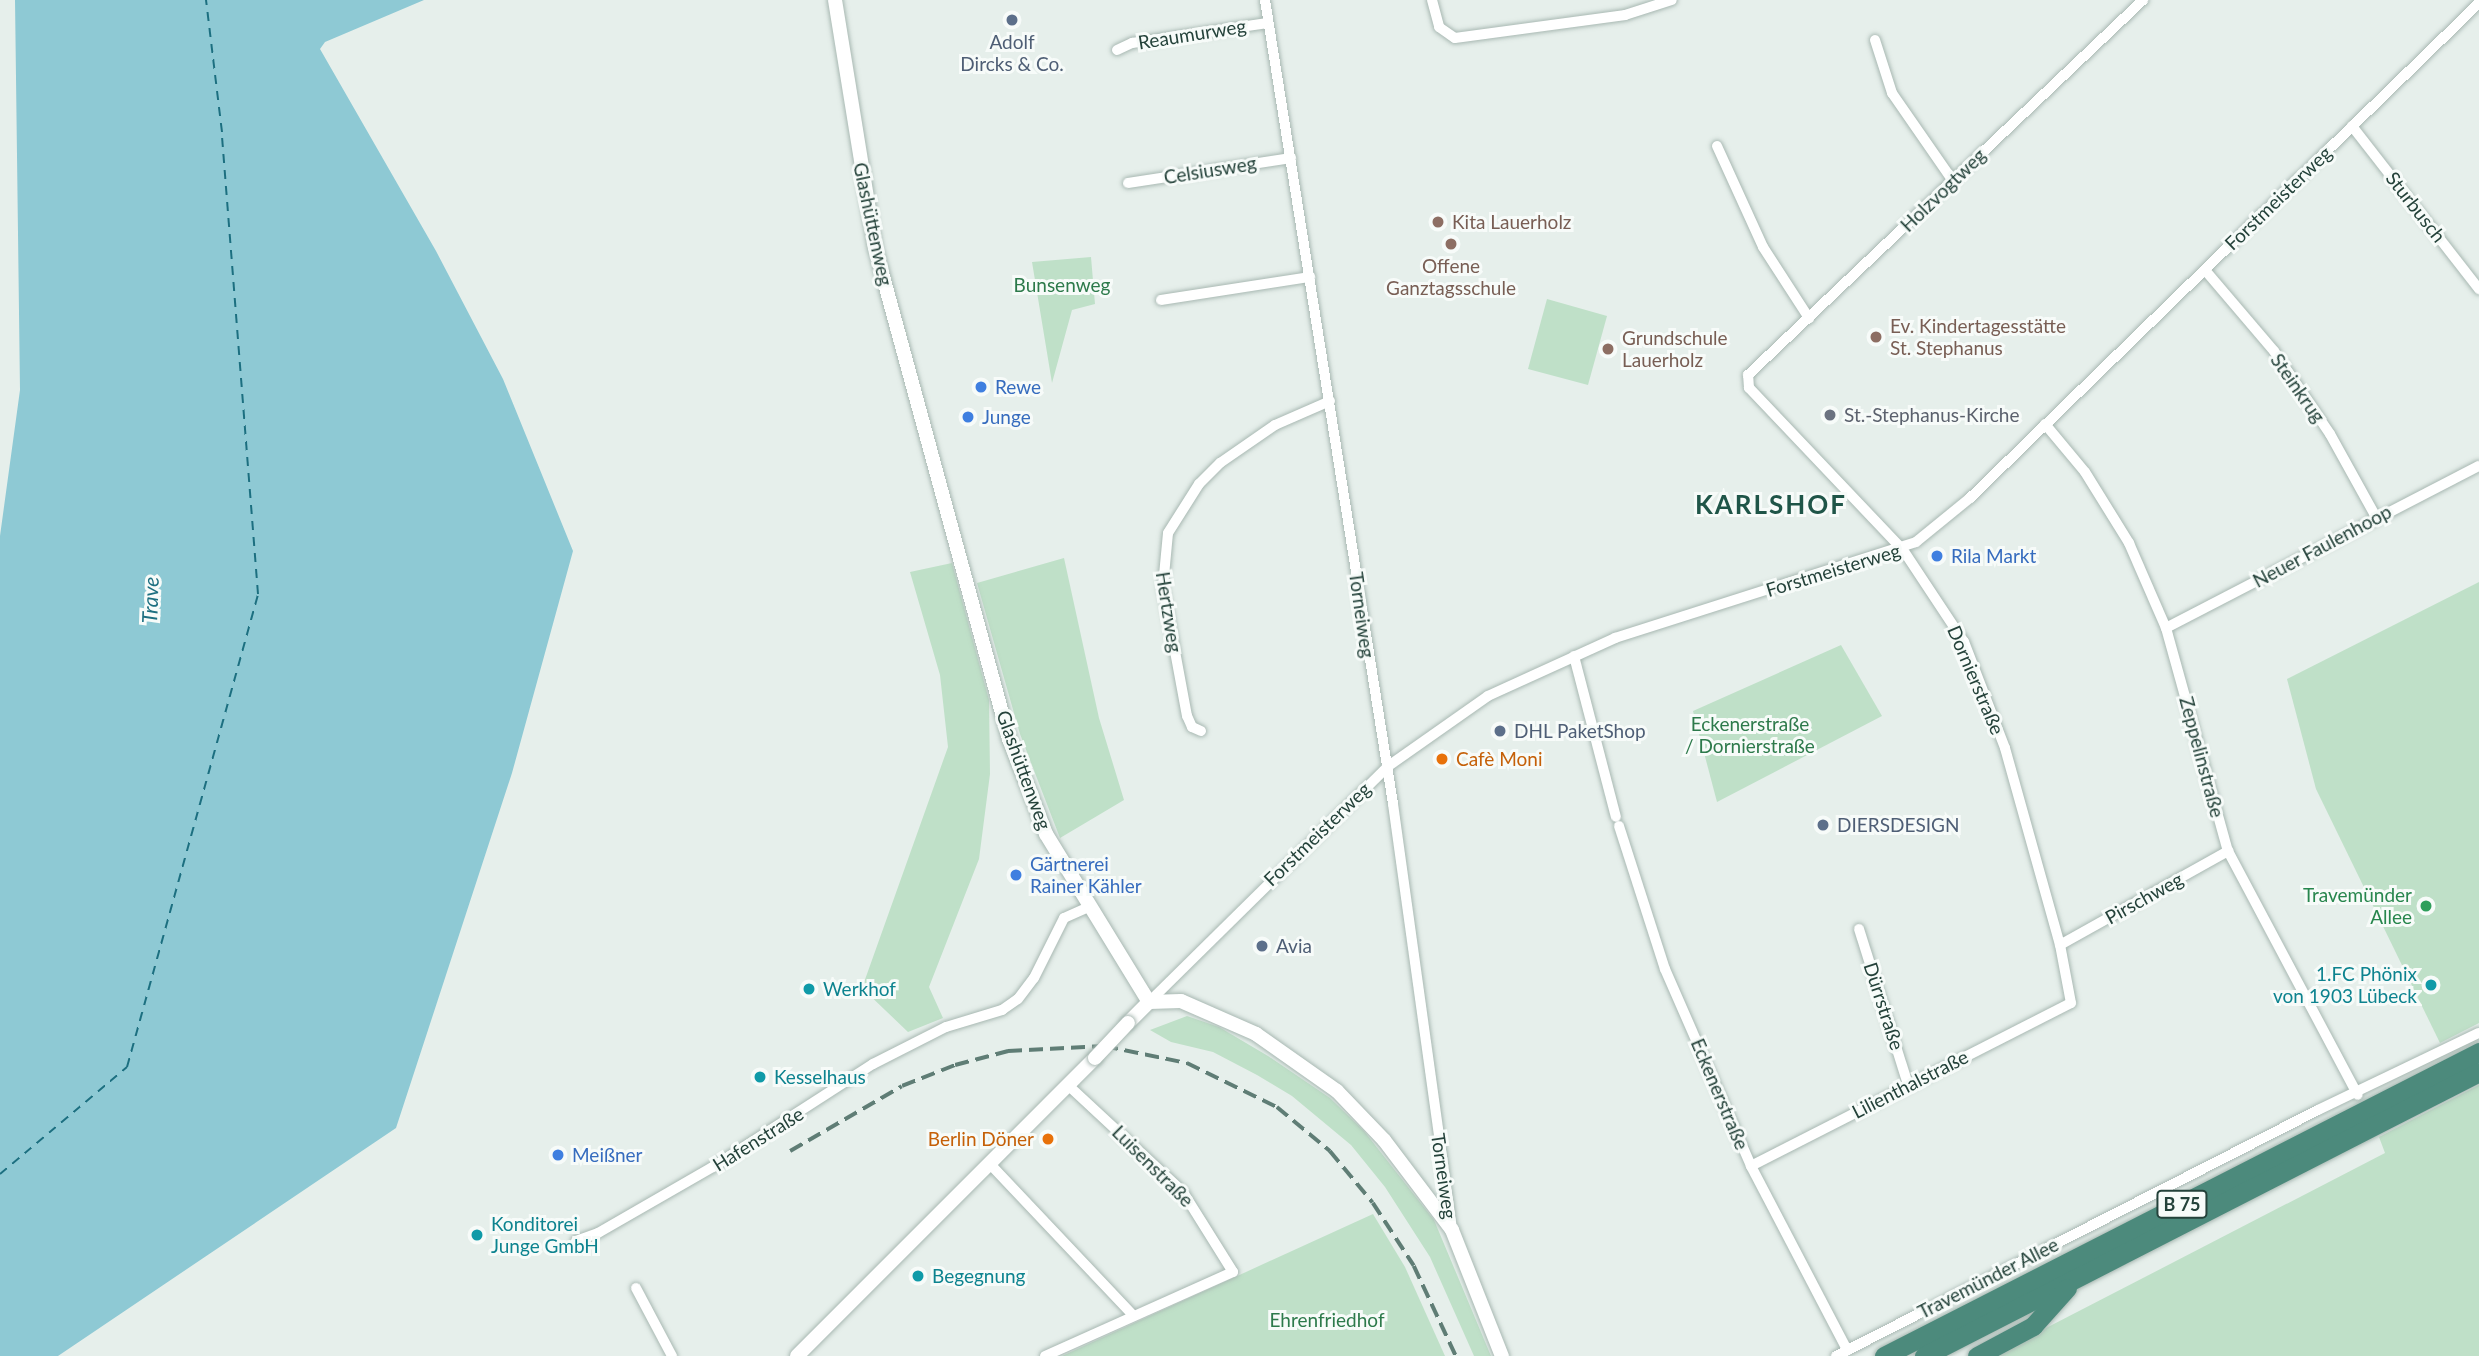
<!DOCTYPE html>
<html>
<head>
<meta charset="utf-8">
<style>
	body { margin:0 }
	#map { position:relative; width:2479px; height:1356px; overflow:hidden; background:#e6efeb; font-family:Lato,sans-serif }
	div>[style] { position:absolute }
	.green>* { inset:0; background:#bfe0c8 }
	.water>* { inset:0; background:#8ec9d4 }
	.ferry>* { height:2px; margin-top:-1px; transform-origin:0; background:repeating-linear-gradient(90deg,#1c6f80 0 9px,transparent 0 16px) }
	.roads { filter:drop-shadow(0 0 2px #a8b8b2) drop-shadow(0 0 2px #a8b8b2) }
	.minor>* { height:10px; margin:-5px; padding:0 5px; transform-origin:5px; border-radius:5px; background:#fff }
	.tertiary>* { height:14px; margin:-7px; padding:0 7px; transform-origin:7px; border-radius:7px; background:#fff }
	.trunk>* { height:19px; margin:-9.5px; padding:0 9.5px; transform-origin:9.5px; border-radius:9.5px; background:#4c8a7c }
	.rail>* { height:3.5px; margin-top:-1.75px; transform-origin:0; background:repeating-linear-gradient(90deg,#5f7d75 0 14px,transparent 0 21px) }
	.bridges { filter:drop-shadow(0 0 2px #a8b8b2) drop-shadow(0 0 2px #a8b8b2) }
	.tertiary-bridge>* { height:14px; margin:-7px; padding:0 7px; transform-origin:7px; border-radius:7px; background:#fff }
	.dots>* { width:19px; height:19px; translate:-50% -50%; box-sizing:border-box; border:4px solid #f7fbf9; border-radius:50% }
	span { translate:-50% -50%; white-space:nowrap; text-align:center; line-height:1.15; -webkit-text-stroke:6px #f7fbf9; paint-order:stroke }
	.shield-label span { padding:2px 5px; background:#f7fbf9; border:2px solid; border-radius:5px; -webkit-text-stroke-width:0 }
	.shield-label { font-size:18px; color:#24423a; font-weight:700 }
	.street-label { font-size:19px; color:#24423a }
	.service-label { font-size:19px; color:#4e5e75 }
	.left { translate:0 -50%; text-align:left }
	.education-label { font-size:19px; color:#785e54 }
	.park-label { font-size:19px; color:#2d7a4b }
	.shop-label { font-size:19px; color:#366cbe }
	.worship-label { font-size:19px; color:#5b616d }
	.food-label { font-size:19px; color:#c56008 }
	.right { translate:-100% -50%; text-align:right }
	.leisure-label { font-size:19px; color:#27864d }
	.culture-label { font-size:19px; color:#0d838f }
	.water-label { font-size:21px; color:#1c6f80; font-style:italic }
	.district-label { font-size:26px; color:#1f5548; font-weight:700; letter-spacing:2px }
</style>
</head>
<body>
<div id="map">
	<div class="green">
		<div style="clip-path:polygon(1091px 257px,1095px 304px,1072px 310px,1052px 383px,1032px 262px)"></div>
		<div style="clip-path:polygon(1547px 299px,1607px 316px,1588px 385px,1528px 369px)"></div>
		<div style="clip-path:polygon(1064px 558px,1099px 718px,1124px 800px,1060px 838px,1020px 734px,977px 583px)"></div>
		<div style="clip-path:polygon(952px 563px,989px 700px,990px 774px,979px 859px,929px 987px,943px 1018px,908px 1032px,862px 988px,948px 747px,940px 675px,910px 572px)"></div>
		<div style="clip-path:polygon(2479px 582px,2479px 1023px,2440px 1043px,2316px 789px,2287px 679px)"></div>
		<div style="clip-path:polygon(1841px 645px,1882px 716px,1717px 802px,1693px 711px)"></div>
		<div style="clip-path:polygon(1187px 1016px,1219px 1027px,1268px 1056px,1330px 1098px,1364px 1131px,1434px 1220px,1491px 1356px,1474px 1356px,1430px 1257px,1385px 1187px,1351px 1145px,1292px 1096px,1257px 1075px,1213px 1052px,1171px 1042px,1150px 1030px)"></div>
		<div style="clip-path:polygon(2479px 1085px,2479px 1356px,1992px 1356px,2385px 1153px,2379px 1137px)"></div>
		<div style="clip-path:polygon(1373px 1214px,1405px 1267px,1445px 1356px,1062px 1356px)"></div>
	</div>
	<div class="water">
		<div style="clip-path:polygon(15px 0,424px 0,325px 42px,320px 49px,436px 251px,503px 379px,573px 551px,512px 773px,396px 1128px,58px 1356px,0 1356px,0 536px,20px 390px)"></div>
	</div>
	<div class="ferry">
		<div style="left:0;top:1174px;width:166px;rotate:-40.1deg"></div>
		<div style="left:127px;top:1067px;width:491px;rotate:-74.5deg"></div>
		<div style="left:258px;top:594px;width:463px;rotate:-94.5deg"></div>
		<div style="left:222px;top:132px;width:133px;rotate:-96.9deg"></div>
	</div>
	<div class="roads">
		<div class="minor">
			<div style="left:1265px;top:0;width:814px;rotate:80.95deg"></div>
			<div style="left:1393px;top:804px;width:427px;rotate:82.1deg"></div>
			<div style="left:1432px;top:0;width:28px;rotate:75deg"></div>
			<div style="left:1439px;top:27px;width:19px;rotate:35deg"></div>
			<div style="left:1455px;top:38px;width:172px;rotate:-7.7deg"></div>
			<div style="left:1625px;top:15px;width:49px;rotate:-17.7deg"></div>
			<div style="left:1875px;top:40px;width:56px;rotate:72.2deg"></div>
			<div style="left:1892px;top:93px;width:107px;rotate:55.3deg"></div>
			<div style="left:1117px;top:50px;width:17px;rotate:-25deg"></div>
			<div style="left:1132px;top:43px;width:137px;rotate:-8.4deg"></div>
			<div style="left:2352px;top:126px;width:207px;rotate:52.1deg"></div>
			<div style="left:1717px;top:146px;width:111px;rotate:65.5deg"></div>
			<div style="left:1763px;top:247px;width:85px;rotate:57.1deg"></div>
			<div style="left:1128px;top:183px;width:165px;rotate:-8.7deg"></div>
			<div style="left:2205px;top:270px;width:106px;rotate:49.6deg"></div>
			<div style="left:2274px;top:351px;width:100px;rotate:56deg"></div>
			<div style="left:2330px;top:434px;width:95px;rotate:61deg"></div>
			<div style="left:1161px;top:300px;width:151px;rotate:-8.8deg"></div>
			<div style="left:2045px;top:424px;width:62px;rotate:50.2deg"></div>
			<div style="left:2085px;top:472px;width:84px;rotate:58.2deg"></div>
			<div style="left:2129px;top:543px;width:93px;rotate:66.5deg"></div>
			<div style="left:2166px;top:628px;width:231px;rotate:74.5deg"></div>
			<div style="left:2228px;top:851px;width:276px;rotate:62deg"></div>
			<div style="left:2166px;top:628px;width:352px;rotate:-27.4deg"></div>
			<div style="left:1574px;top:656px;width:166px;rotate:75.4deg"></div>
			<div style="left:1201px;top:731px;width:10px;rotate:-156deg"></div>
			<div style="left:1192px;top:727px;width:12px;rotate:-114deg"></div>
			<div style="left:1187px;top:716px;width:132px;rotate:-100.5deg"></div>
			<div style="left:1163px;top:586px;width:53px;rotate:-84.6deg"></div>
			<div style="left:1168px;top:533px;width:58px;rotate:-57.7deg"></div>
			<div style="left:1199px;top:484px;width:30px;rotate:-45deg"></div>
			<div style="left:1220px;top:463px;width:67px;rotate:-34.6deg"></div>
			<div style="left:1275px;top:425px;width:60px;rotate:-23.6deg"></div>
			<div style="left:1619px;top:826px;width:150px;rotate:72.2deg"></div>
			<div style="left:1665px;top:969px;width:215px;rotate:66.4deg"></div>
			<div style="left:1751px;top:1166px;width:208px;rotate:62.4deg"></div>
			<div style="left:1859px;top:929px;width:163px;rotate:72.5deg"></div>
			<div style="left:2060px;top:945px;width:193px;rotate:-29.2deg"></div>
			<div style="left:1149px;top:1002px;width:334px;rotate:-44.6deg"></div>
			<div style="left:1387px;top:767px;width:123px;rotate:-35.1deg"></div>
			<div style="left:1488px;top:696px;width:140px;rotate:-24.5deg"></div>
			<div style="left:1615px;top:638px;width:316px;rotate:-17.7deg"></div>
			<div style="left:1916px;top:542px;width:70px;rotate:-39.2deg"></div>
			<div style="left:1970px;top:498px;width:710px;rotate:-44.2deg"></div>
			<div style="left:990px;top:1164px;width:208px;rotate:46.6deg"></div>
			<div style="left:1751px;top:1166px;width:359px;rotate:-27deg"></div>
			<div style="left:2071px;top:1003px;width:59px;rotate:-100.7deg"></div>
			<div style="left:2060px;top:945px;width:205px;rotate:-105.6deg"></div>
			<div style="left:2005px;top:748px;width:114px;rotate:-111.1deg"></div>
			<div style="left:1964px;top:642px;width:110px;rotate:-123.5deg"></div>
			<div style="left:1903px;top:550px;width:224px;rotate:-133.5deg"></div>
			<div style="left:1749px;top:388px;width:13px;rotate:-94deg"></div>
			<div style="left:1748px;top:375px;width:545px;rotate:-43.51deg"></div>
			<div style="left:576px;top:1241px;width:23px;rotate:-20deg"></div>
			<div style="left:598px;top:1233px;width:133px;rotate:-29.9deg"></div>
			<div style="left:713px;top:1167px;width:190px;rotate:-32.8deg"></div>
			<div style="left:873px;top:1064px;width:82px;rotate:-26.9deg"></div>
			<div style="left:946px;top:1027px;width:59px;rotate:-16.9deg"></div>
			<div style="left:1002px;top:1010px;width:19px;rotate:-35deg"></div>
			<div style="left:1018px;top:999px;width:26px;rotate:-53deg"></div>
			<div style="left:1034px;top:978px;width:67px;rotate:-63.4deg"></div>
			<div style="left:1064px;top:918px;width:27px;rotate:-24deg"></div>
			<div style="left:636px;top:1288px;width:77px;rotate:62.1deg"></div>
			<div style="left:1045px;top:1356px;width:206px;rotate:-24.1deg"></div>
			<div style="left:1233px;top:1272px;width:94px;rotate:-122deg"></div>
			<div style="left:1183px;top:1192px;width:157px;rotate:-137.1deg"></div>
			<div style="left:1836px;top:1356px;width:541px;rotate:-27.04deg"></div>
			<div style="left:2318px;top:1110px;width:178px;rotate:-25.6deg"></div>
		</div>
		<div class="tertiary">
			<div style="left:835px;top:0;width:250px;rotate:80.8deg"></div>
			<div style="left:875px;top:247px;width:510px;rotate:74.76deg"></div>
			<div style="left:1009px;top:739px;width:102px;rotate:68.7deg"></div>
			<div style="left:1046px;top:834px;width:197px;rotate:58.5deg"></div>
			<div style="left:1149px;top:1002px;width:32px;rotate:-2deg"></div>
			<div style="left:1181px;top:1001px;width:82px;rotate:23.7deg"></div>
			<div style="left:1256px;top:1034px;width:99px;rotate:35.1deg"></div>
			<div style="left:1337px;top:1091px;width:68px;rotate:46.2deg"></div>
			<div style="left:1384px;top:1140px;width:113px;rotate:52.9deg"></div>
			<div style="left:1452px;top:1230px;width:136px;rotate:68.4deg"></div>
			<div style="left:1128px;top:1023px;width:30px;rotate:-45deg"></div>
			<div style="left:797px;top:1356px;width:421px;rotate:-45deg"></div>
		</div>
		<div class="trunk">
			<div style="left:1884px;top:1356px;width:668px;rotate:-27.06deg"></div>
			<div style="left:1924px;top:1356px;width:623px;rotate:-27.1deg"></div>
			<div style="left:1977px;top:1356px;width:64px;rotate:-28.2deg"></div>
			<div style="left:2033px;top:1326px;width:51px;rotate:-48.2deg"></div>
		</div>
	</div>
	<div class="rail">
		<div style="left:790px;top:1151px;width:129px;rotate:-30.1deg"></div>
		<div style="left:902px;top:1086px;width:57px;rotate:-21.6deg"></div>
		<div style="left:955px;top:1065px;width:55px;rotate:-14.8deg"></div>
		<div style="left:1008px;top:1051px;width:96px;rotate:-3deg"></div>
		<div style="left:1104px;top:1046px;width:85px;rotate:11.6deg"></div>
		<div style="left:1187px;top:1063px;width:100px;rotate:26.1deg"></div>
		<div style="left:1277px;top:1107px;width:69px;rotate:39.7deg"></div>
		<div style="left:1330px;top:1151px;width:67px;rotate:50.4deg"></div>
		<div style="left:1373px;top:1203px;width:75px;rotate:56.9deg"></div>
		<div style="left:1414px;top:1266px;width:99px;rotate:65deg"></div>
	</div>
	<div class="bridges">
		<div class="tertiary-bridge">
			<div style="left:1095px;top:1058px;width:48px;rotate:-46.7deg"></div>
		</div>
	</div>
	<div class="dots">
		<div style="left:1012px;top:20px;background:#5c6f8a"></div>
		<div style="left:1438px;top:222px;background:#8d6e63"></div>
		<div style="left:1451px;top:244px;background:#8d6e63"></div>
		<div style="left:1876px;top:337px;background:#8d6e63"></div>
		<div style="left:1608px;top:349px;background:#8d6e63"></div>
		<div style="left:981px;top:387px;background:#3f7fe0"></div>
		<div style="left:1830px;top:415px;background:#6b7280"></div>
		<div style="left:968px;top:417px;background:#3f7fe0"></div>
		<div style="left:1937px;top:556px;background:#3f7fe0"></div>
		<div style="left:1500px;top:731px;background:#5c6f8a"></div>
		<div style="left:1442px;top:759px;background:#e8710a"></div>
		<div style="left:1823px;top:825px;background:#5c6f8a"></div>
		<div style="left:1016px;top:875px;background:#3f7fe0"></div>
		<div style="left:2426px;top:906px;background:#2e9e5b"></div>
		<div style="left:1262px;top:946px;background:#5c6f8a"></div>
		<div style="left:2431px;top:985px;background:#0f9aa8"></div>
		<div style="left:809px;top:989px;background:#0f9aa8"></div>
		<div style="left:760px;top:1077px;background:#0f9aa8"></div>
		<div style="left:1048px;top:1139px;background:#e8710a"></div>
		<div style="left:558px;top:1155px;background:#3f7fe0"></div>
		<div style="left:477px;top:1235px;background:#0f9aa8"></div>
		<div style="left:918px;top:1276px;background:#0f9aa8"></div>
	</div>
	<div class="shield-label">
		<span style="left:2182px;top:1204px">B 75</span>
	</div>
	<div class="street-label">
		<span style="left:1192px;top:34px;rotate:-9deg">Reaumurweg</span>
		<span style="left:1210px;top:170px;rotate:-9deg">Celsiusweg</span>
		<span style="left:1943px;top:190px;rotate:-44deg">Holzvogtweg</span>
		<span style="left:2278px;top:198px;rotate:-44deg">Forstmeisterweg</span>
		<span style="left:2416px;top:207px;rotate:52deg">Sturbusch</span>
		<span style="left:873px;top:224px;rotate:78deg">Glashüttenweg</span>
		<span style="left:2298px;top:388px;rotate:55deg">Steinkrug</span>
		<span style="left:2322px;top:546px;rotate:-28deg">Neuer Faulenhoop</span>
		<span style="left:1833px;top:570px;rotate:-17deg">Forstmeisterweg</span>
		<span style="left:1169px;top:612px;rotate:81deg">Hertzweg</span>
		<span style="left:1362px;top:615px;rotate:82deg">Torneiweg</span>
		<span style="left:1976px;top:680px;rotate:67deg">Dornierstraße</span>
		<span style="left:2202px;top:757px;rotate:75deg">Zeppelinstraße</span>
		<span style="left:1024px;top:770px;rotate:70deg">Glashüttenweg</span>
		<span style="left:1317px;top:834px;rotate:-44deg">Forstmeisterweg</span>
		<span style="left:2144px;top:898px;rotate:-29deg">Pirschweg</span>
		<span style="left:1884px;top:1006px;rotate:72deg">Dürrstraße</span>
		<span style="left:1910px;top:1084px;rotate:-27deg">Lilienthalstraße</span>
		<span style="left:1720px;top:1094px;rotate:67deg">Eckenerstraße</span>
		<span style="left:758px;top:1139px;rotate:-32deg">Hafenstraße</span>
		<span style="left:1153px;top:1166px;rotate:45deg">Luisenstraße</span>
		<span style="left:1444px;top:1176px;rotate:82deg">Torneiweg</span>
		<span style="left:1988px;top:1278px;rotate:-27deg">Travemünder Allee</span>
	</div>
	<div class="service-label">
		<span style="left:1012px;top:53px">Adolf<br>Dircks &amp; Co.</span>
		<span class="left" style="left:1514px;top:731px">DHL PaketShop</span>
		<span class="left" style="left:1837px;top:825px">DIERSDESIGN</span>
		<span class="left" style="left:1276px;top:946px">Avia</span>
	</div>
	<div class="education-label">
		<span class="left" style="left:1452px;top:222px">Kita Lauerholz</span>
		<span style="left:1451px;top:277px">Offene<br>Ganztagsschule</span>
		<span class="left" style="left:1890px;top:337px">Ev. Kindertagesstätte<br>St. Stephanus</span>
		<span class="left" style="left:1622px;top:349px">Grundschule<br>Lauerholz</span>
	</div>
	<div class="park-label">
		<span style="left:1062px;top:285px">Bunsenweg</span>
		<span style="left:1750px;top:735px">Eckenerstraße<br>/ Dornierstraße</span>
		<span style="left:1327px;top:1320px">Ehrenfriedhof</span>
	</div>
	<div class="shop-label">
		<span class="left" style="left:995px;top:387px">Rewe</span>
		<span class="left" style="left:982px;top:417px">Junge</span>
		<span class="left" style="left:1951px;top:556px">Rila Markt</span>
		<span class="left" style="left:1030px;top:875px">Gärtnerei<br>Rainer Kähler</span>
		<span class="left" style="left:572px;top:1155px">Meißner</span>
	</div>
	<div class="worship-label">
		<span class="left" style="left:1844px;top:415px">St.-Stephanus-Kirche</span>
	</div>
	<div class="food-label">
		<span class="left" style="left:1456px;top:759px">Cafè Moni</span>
		<span class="right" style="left:1034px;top:1139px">Berlin Döner</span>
	</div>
	<div class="leisure-label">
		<span class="right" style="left:2412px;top:906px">Travemünder<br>Allee</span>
	</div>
	<div class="culture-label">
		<span class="right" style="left:2417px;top:985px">1.FC Phönix<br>von 1903 Lübeck</span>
		<span class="left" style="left:823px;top:989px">Werkhof</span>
		<span class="left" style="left:774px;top:1077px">Kesselhaus</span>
		<span class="left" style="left:491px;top:1235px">Konditorei<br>Junge GmbH</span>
		<span class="left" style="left:932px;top:1276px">Begegnung</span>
	</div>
	<div class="water-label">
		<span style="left:150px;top:600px;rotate:-88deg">Trave</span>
	</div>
	<div class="district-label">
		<span style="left:1771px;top:505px">KARLSHOF</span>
	</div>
</div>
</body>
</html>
